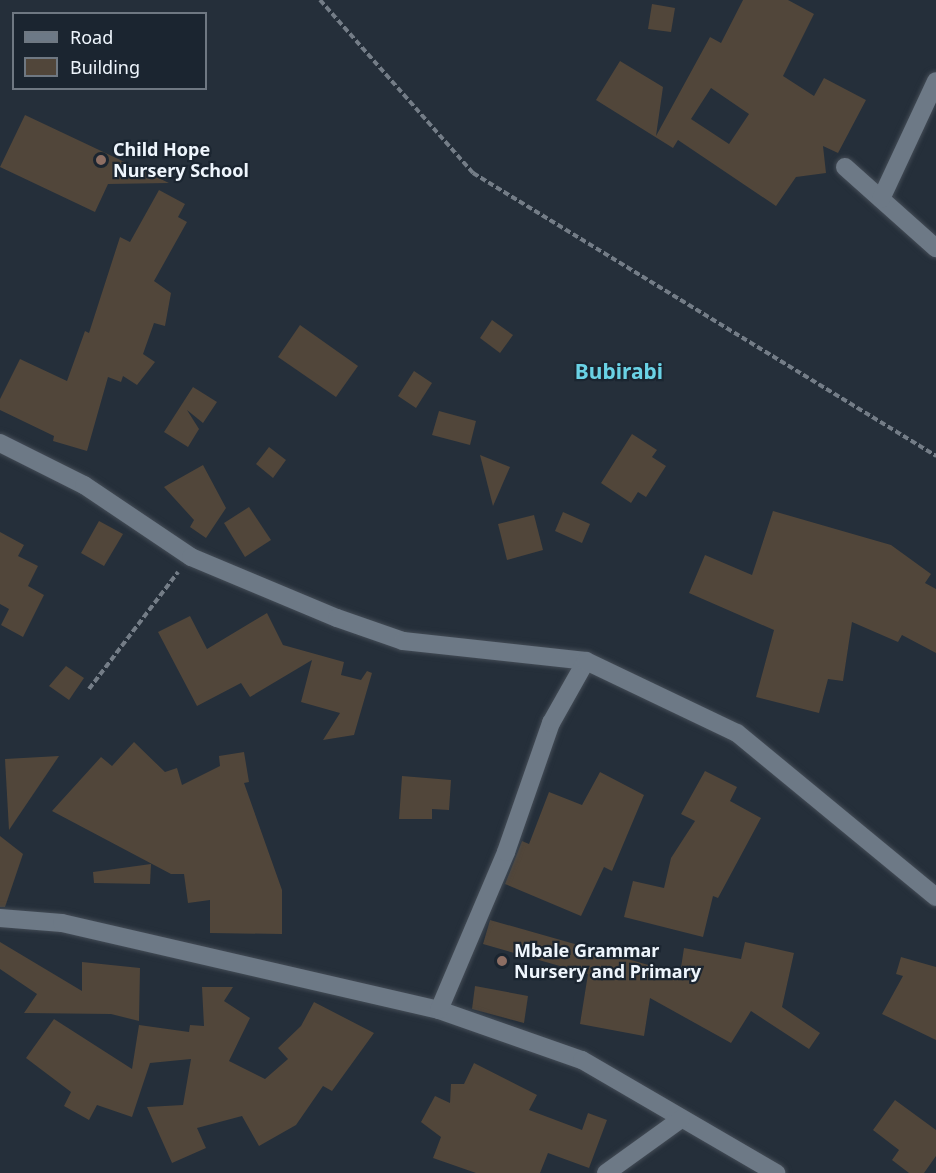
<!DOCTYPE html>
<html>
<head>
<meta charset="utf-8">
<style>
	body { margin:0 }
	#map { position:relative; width:936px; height:1173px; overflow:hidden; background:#252f3a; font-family:"Noto Sans",sans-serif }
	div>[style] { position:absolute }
	.building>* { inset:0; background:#51463a }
	.path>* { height:4px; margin-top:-2px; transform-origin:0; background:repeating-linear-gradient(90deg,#747d87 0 6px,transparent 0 9px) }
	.roads { filter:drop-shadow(0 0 2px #444c56) drop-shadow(0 0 2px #444c56) }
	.street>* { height:18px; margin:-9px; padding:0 9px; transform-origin:9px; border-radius:9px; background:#6d7986 }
	.dots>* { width:16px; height:16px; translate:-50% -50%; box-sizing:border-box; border:3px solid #1b2530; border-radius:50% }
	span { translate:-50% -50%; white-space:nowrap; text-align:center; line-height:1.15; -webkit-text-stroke:4.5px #1b2530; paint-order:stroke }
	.poi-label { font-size:18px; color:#eef5fc; font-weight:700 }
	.left { translate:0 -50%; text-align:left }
	.quarter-label { font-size:21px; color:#6ad2e5; font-weight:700 }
	.legend { position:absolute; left:12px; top:12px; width:195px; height:78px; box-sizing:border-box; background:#1b2530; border:2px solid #6f7882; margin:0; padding:8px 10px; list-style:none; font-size:18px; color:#eef5fc }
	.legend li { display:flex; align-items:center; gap:12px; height:30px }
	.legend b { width:30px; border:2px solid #6f7882 }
</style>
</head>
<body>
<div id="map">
	<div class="building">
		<div style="clip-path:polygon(evenodd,743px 0,788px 0,814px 14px,783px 76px,814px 96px,824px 78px,866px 100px,838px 153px,823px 146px,826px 173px,796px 177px,776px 206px,678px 140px,673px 148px,596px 100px,620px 61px,663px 87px,656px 136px,710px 37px,721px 43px,743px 0,711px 88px,749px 114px,729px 144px,691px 119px,711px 88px)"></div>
		<div style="clip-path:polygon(652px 4px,675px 8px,671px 32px,648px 29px)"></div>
		<div style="clip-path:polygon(25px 115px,169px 183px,108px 184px,95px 212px,0 167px)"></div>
		<div style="clip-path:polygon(159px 190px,185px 204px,178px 217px,187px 222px,154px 281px,171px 293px,165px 326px,154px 323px,143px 354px,155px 362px,137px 385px,123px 376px,121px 382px,108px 377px,87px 451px,53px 441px,54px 436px,0 410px,0 399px,20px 359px,67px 381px,85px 331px,89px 333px,120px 237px,130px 242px)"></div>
		<div style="clip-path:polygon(492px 320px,513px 335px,500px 353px,480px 338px)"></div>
		<div style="clip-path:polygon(300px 325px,358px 366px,336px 397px,278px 357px)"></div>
		<div style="clip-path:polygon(414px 371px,432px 383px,416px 408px,398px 396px)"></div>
		<div style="clip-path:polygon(193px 387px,217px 402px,203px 423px,187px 410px,199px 429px,188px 447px,164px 432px)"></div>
		<div style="clip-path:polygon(439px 411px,476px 421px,470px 445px,432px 435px)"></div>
		<div style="clip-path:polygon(632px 434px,657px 450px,652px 457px,666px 466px,646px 497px,638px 492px,631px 503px,601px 483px)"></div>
		<div style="clip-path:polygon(269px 447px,286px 460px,273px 478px,256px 464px)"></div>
		<div style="clip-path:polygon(480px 455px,510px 467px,493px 506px)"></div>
		<div style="clip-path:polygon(203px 465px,226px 508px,206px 538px,190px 527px,194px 520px,164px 487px)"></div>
		<div style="clip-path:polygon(249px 507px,271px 540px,245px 557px,224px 523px)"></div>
		<div style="clip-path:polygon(773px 511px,891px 545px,931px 574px,925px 583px,936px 589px,936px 653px,902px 635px,898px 642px,852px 622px,843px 681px,828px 679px,819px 713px,756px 697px,774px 630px,689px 593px,705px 555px,752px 575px)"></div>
		<div style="clip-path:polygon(563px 512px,590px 524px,582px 543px,555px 531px)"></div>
		<div style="clip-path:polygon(534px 515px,543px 550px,507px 560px,498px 524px)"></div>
		<div style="clip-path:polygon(99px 521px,123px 534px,104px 566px,81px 553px)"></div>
		<div style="clip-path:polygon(0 532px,24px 545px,18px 556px,38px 566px,28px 586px,44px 595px,23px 637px,1px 625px,9px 609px,0 604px)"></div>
		<div style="clip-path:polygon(267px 613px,283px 645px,344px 662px,341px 675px,361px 680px,367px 671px,372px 673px,354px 735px,323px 740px,340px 713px,301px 702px,312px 660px,250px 697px,241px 683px,197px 706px,158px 632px,190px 616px,207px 649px)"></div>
		<div style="clip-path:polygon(66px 666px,84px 678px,69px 700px,49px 686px)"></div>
		<div style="clip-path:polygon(134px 742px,165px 772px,177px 768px,182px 785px,220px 766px,219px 756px,244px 752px,249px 782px,244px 783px,282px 890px,282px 934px,210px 933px,210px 900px,188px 903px,184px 874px,171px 874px,52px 811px,101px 757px,112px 766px)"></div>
		<div style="clip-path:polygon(59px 756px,9px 830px,5px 759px)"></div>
		<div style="clip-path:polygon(705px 771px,737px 787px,730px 801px,761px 818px,718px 898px,713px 896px,703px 937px,624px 917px,633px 881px,664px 888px,671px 858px,695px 821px,681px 814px)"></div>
		<div style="clip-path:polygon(600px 772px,644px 795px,612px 871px,604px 867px,581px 916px,505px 884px,522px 841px,529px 844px,549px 792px,582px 805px)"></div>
		<div style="clip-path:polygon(402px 776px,451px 780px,449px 810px,432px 809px,432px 819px,399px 819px)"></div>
		<div style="clip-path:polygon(0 836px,23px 854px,5px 907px,0 907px)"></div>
		<div style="clip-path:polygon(151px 864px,150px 884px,94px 883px,93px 872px)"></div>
		<div style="clip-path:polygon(490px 920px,680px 974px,684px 948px,741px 959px,745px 942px,794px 953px,782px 1007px,820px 1033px,809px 1049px,751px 1011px,731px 1043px,650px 998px,644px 1036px,580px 1024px,588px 974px,483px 944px)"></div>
		<div style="clip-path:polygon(0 942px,82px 991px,82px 962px,140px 968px,139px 1021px,111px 1014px,24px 1013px,37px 994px,0 969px)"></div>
		<div style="clip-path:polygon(901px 957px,936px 967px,936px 1040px,882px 1014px,903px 976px,896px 974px)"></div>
		<div style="clip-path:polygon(475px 986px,528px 996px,524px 1023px,472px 1009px)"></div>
		<div style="clip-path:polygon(202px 987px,233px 987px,224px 1001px,250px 1018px,229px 1061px,265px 1079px,288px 1059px,278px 1048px,301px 1026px,314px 1002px,374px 1033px,332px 1091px,323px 1086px,296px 1125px,259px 1146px,242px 1116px,197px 1128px,206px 1148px,172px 1163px,147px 1107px,183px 1105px,191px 1059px,150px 1063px,132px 1117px,97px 1105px,89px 1120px,64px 1106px,71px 1092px,26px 1058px,54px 1019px,132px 1069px,139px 1025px,189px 1032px,190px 1025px,204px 1026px)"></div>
		<div style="clip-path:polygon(474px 1063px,537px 1095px,529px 1110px,582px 1130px,588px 1113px,607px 1120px,589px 1168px,548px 1153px,540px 1173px,476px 1173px,433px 1158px,441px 1137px,421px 1122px,435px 1096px,450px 1103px,451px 1084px,464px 1084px)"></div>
		<div style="clip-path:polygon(895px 1100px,936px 1130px,936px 1156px,924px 1173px,909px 1173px,892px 1160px,899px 1150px,873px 1130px)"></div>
	</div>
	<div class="path">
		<div style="left:320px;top:0;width:231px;rotate:48.5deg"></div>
		<div style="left:473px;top:173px;width:543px;rotate:31.43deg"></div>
		<div style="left:89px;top:689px;width:147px;rotate:-52.7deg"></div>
	</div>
	<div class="roads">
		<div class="street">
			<div style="left:845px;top:167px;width:122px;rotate:41.7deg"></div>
			<div style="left:881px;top:199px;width:130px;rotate:-65deg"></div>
			<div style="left:0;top:443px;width:94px;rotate:26.6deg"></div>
			<div style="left:84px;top:485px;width:129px;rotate:33.9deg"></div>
			<div style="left:191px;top:557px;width:158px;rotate:22.7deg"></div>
			<div style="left:337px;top:618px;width:70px;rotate:19.2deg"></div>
			<div style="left:403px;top:641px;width:184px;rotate:6.2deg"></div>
			<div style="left:0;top:918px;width:62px;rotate:4.6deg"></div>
			<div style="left:62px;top:923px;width:387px;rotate:13deg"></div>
			<div style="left:439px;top:1010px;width:151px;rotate:19.3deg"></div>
			<div style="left:582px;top:1060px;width:225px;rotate:30.2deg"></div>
			<div style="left:439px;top:1010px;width:172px;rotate:-67deg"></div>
			<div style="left:506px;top:852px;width:137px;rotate:-70.8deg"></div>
			<div style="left:551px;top:723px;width:71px;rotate:-60.6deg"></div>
			<div style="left:586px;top:661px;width:167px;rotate:25.5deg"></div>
			<div style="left:737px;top:733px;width:258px;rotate:39.5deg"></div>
			<div style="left:606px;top:1173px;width:92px;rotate:-35.8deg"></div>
		</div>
	</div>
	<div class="dots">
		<div style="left:101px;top:160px;background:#8d6e63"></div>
		<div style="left:502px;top:961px;background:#8d6e63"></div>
	</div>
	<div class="poi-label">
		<span class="left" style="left:113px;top:160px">Child Hope<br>Nursery School</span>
		<span class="left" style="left:514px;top:961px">Mbale Grammar<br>Nursery and Primary</span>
	</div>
	<div class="quarter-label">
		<span style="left:619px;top:371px">Bubirabi</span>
	</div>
	<ul class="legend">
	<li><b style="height:8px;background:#6d7986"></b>Road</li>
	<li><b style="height:16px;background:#51463a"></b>Building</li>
	</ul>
</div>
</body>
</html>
